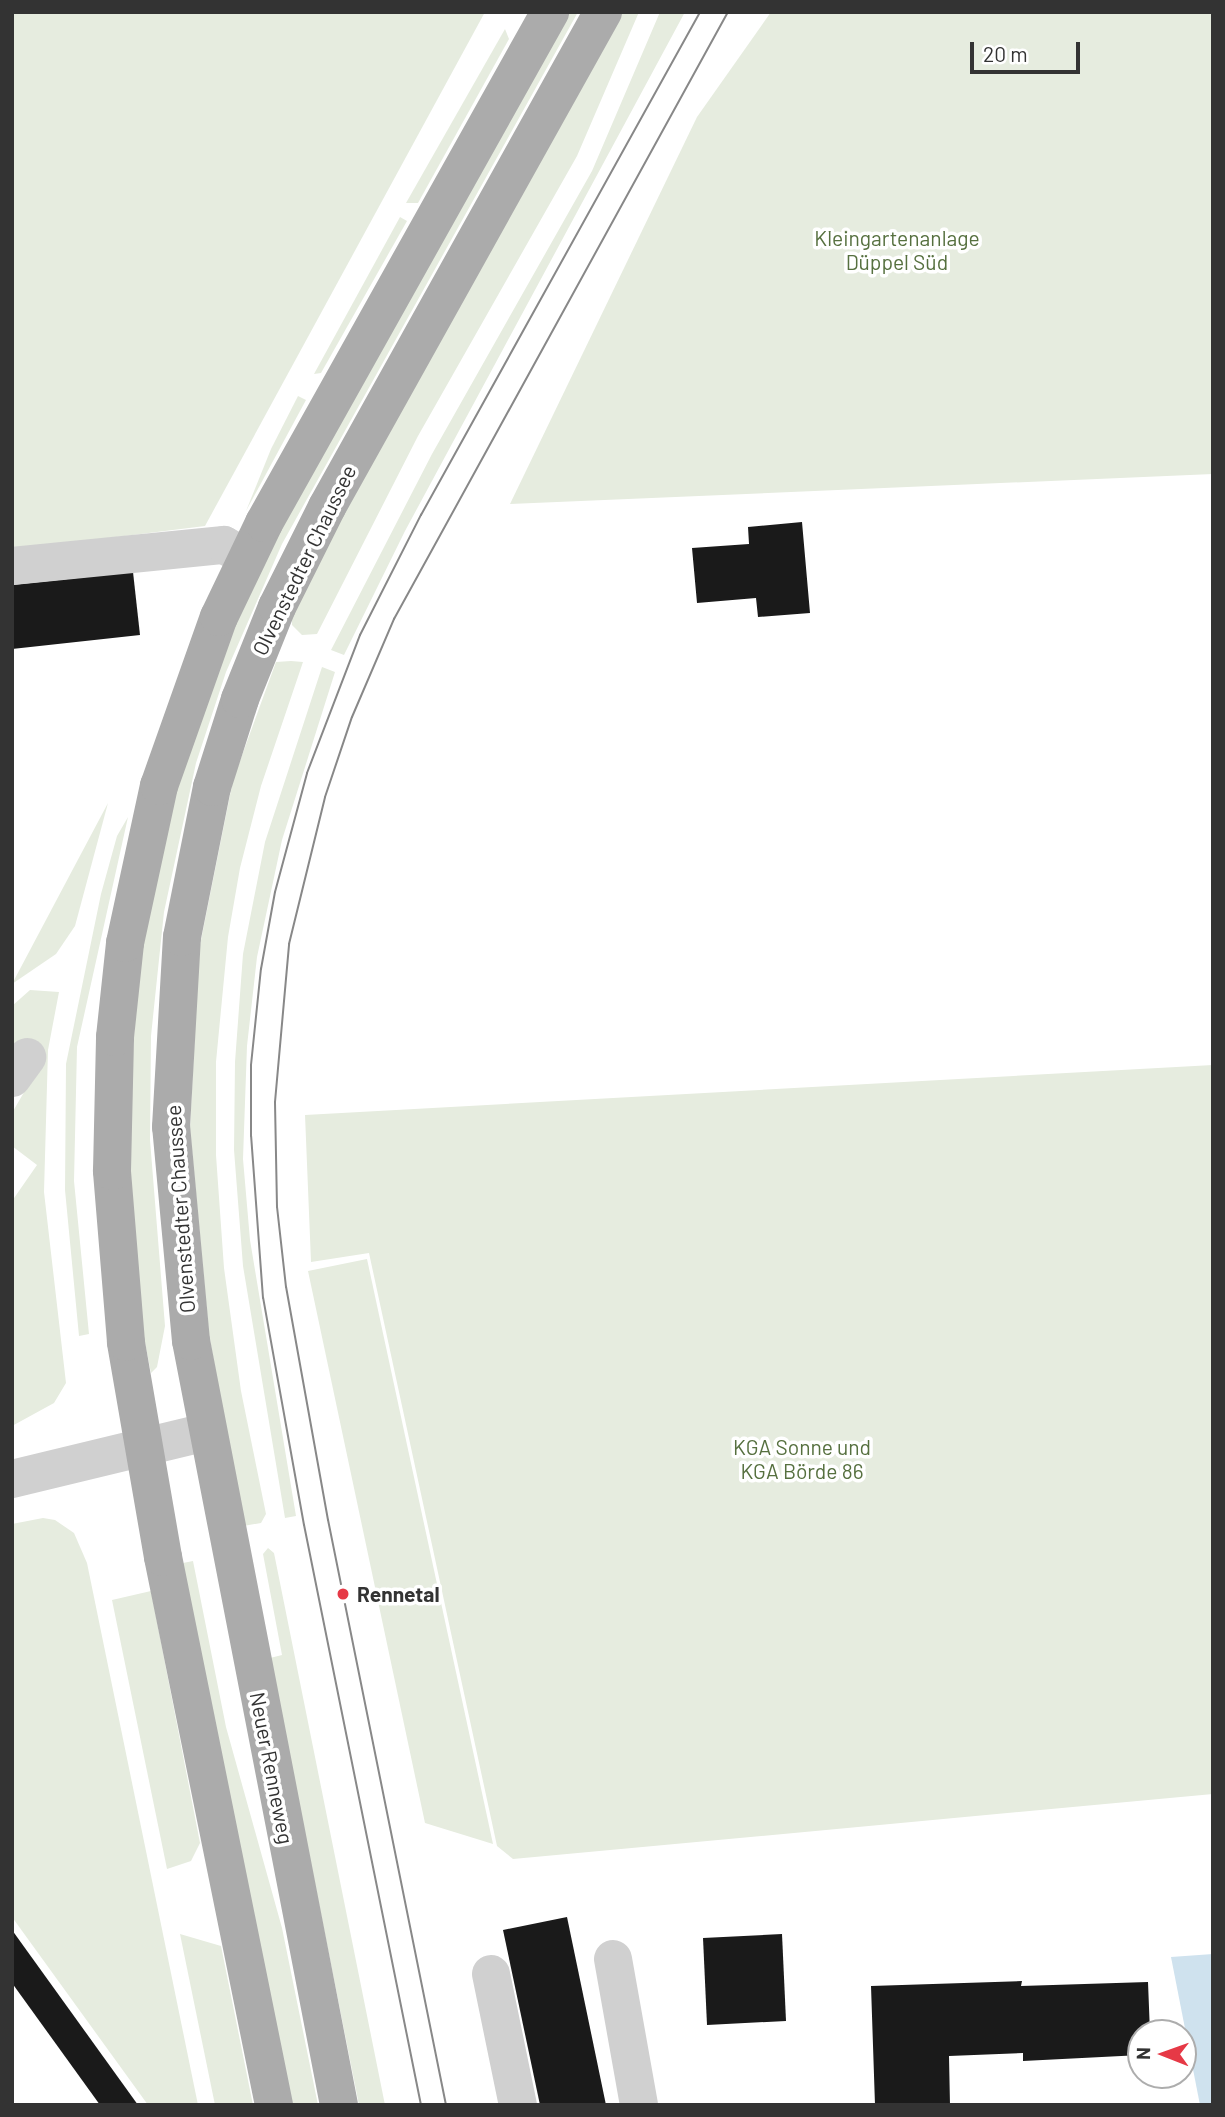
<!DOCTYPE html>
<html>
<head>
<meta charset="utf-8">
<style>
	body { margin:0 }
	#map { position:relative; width:1225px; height:2117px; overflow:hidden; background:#fff; font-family:Barlow,sans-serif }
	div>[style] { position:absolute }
	.green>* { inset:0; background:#e6ecdf }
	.water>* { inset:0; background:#cfe2ee }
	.building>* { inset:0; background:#1a1a1a }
	.minor>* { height:38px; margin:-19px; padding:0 19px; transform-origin:19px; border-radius:19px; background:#d0d0d0 }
	.major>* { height:38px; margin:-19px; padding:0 19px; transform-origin:19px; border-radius:19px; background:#ababab }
	.tram>* { height:2px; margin:-1px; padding:0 1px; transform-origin:1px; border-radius:1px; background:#888 }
	.dots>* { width:19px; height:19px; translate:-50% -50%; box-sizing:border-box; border:4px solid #fff; border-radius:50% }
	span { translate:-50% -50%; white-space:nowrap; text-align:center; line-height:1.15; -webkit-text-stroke:7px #fff; paint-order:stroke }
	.park-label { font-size:21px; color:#56703f }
	.street-label { font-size:21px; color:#333 }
	.poi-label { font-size:21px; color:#333; font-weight:700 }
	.left { translate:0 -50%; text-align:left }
	.frame { position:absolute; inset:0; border:14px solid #333; pointer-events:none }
	.north { position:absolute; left:1127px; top:2019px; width:70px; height:70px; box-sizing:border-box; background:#fff; border:2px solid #adadad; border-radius:50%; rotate:271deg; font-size:19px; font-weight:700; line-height:28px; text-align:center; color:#333 }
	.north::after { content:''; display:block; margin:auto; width:24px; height:32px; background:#e63946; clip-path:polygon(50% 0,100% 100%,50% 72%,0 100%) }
	.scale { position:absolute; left:970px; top:42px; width:110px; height:32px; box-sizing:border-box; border:4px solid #333; border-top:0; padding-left:9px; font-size:21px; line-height:24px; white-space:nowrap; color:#333; -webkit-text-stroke:5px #fff; paint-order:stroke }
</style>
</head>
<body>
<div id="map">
	<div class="green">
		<div style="clip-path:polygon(12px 12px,485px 12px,205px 526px,12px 550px)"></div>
		<div style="clip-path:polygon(567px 12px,578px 12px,282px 544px,226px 672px,196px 763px,164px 912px,151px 1036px,150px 1140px,165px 1326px,157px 1367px,151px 1373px,142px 1327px,128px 1136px,138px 971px,175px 782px,257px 570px)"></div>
		<div style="clip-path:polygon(622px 12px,639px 12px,577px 156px,418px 436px,317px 634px,302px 635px,292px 625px,292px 617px,344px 512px)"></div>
		<div style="clip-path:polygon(660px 12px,685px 12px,405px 531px,344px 655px,331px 650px,432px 454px,592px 171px)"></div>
		<div style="clip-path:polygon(771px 12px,1213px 12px,1213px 474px,510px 504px,697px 117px)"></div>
		<div style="clip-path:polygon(505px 29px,509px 39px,418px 203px,406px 203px)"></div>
		<div style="clip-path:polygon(400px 217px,407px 221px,321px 373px,314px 374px)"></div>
		<div style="clip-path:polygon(298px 396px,306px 400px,246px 511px,271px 449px)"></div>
		<div style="clip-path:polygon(291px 661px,303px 662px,261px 786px,240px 868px,228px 937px,216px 1062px,216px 1155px,224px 1268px,241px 1391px,266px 1514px,261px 1523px,243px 1526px,209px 1334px,190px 1129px,199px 950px,233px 780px,276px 662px)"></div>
		<div style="clip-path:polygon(322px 667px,335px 672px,282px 840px,257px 957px,247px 1046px,243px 1159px,250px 1240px,296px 1516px,285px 1518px,243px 1266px,234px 1150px,235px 1062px,243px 954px,265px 842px)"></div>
		<div style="clip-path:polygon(108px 803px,75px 926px,56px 954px,12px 984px)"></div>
		<div style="clip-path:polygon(128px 817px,77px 1047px,74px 1181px,89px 1334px,79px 1336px,65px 1190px,66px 1064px,101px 894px,117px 836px)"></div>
		<div style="clip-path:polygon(30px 990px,59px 992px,48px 1050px,44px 1192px,66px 1383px,54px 1403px,12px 1426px,12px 1201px,37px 1165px,12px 1146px,12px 1113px,42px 1061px,12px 1053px,12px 1006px)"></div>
		<div style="clip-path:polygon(1213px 1065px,1213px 1794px,513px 1859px,497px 1846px,369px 1253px,311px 1262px,305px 1115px)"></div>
		<div style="clip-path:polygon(367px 1259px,493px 1844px,425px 1823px,308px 1271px)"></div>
		<div style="clip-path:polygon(43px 1518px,55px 1520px,74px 1533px,87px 1563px,198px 2105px,148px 2105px,12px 1917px,12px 1524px)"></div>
		<div style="clip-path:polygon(268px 1548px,274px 1553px,385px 2105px,359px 2105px,270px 1658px,282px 1655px,263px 1554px)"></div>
		<div style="clip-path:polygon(193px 1561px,226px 1727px,282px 1928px,318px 2105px,292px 2105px,183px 1563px)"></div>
		<div style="clip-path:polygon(151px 1591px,200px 1843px,191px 1861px,167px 1869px,112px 1600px)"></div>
		<div style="clip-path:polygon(180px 1934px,221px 1946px,253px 2105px,215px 2105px)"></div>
	</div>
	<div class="water">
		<div style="clip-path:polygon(1213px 1954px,1213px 2105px,1200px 2105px,1171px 1957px)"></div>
	</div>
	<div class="building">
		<div style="clip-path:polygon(802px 522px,810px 613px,758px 617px,756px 598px,697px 603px,692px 548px,749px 544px,748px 527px)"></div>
		<div style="clip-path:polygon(133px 572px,140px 635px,12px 649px,12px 585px)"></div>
		<div style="clip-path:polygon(567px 1917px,606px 2105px,540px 2105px,503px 1930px)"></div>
		<div style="clip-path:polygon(12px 1930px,138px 2105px,100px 2105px,12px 1983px)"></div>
		<div style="clip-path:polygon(782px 1934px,786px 2021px,707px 2025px,703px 1938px)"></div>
		<div style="clip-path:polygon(1022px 1981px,1021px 1986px,1148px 1982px,1150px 2033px,1141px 2033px,1141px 2055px,1023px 2061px,1023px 2053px,949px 2056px,950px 2105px,875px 2105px,871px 1986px)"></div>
	</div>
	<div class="minor">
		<div style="left:12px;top:566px;width:213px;rotate:-5.7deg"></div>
		<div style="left:224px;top:545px;width:26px;rotate:29deg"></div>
		<div style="left:12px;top:1078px;width:26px;rotate:-54deg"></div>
		<div style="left:12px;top:1479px;width:200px;rotate:-13.6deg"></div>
		<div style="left:613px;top:1959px;width:148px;rotate:79.9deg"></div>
		<div style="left:491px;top:1974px;width:134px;rotate:78.4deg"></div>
	</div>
	<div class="major">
		<div style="left:274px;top:2105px;width:559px;rotate:-101.45deg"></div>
		<div style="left:163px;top:1557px;width:218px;rotate:-99.8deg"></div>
		<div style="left:126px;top:1342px;width:172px;rotate:-94.7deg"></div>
		<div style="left:112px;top:1171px;width:134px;rotate:-88.7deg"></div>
		<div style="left:115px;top:1037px;width:95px;rotate:-83.9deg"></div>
		<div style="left:125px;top:943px;width:161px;rotate:-77.8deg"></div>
		<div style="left:159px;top:786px;width:179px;rotate:-70.5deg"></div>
		<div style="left:219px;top:617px;width:104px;rotate:-64.4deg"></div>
		<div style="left:264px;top:523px;width:586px;rotate:-60.76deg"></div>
		<div style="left:339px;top:2105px;width:778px;rotate:-100.96deg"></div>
		<div style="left:191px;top:1341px;width:215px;rotate:-95.3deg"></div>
		<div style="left:171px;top:1127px;width:190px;rotate:-86.7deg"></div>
		<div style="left:182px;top:937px;width:153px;rotate:-78.7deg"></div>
		<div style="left:212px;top:787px;width:92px;rotate:-72.3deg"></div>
		<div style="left:240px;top:699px;width:99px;rotate:-68.1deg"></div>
		<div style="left:277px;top:607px;width:112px;rotate:-63.4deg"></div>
		<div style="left:327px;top:507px;width:567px;rotate:-60.86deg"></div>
	</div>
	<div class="tram">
		<div style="left:421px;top:2105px;width:592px;rotate:-101.4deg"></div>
		<div style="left:304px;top:1525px;width:231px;rotate:-100.2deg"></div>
		<div style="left:263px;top:1298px;width:162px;rotate:-94.2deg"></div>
		<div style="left:251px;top:1136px;width:71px;rotate:-90deg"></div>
		<div style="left:251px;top:1065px;width:97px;rotate:-84.1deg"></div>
		<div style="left:261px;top:969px;width:78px;rotate:-79.7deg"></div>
		<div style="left:275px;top:892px;width:123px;rotate:-74.9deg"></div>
		<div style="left:307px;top:773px;width:148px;rotate:-69deg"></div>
		<div style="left:360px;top:635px;width:135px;rotate:-63.1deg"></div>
		<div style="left:421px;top:515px;width:575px;rotate:-60.98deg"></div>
		<div style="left:446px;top:2105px;width:597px;rotate:-101.4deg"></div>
		<div style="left:328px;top:1520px;width:237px;rotate:-100.2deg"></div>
		<div style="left:286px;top:1287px;width:81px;rotate:-96.4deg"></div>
		<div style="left:277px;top:1207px;width:105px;rotate:-91.1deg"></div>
		<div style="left:275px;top:1102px;width:159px;rotate:-84.9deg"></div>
		<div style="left:289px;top:944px;width:151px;rotate:-76.2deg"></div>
		<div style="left:325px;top:797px;width:84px;rotate:-71.4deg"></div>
		<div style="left:352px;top:717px;width:107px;rotate:-66.8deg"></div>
		<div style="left:394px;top:619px;width:693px;rotate:-61.18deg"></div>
	</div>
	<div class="dots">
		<div style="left:343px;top:1594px;background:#e63946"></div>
	</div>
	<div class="park-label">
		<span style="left:897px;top:250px">Kleingartenanlage<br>Düppel Süd</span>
		<span style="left:802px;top:1459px">KGA Sonne und<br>KGA Börde 86</span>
	</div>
	<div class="street-label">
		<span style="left:304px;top:560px;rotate:-64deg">Olvenstedter Chaussee</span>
		<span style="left:180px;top:1209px;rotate:-94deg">Olvenstedter Chaussee</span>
		<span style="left:272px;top:1768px;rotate:79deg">Neuer Renneweg</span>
	</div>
	<div class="poi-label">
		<span class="left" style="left:357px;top:1594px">Rennetal</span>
	</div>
	<div class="frame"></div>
	<div class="north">N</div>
	<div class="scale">20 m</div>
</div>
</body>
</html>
